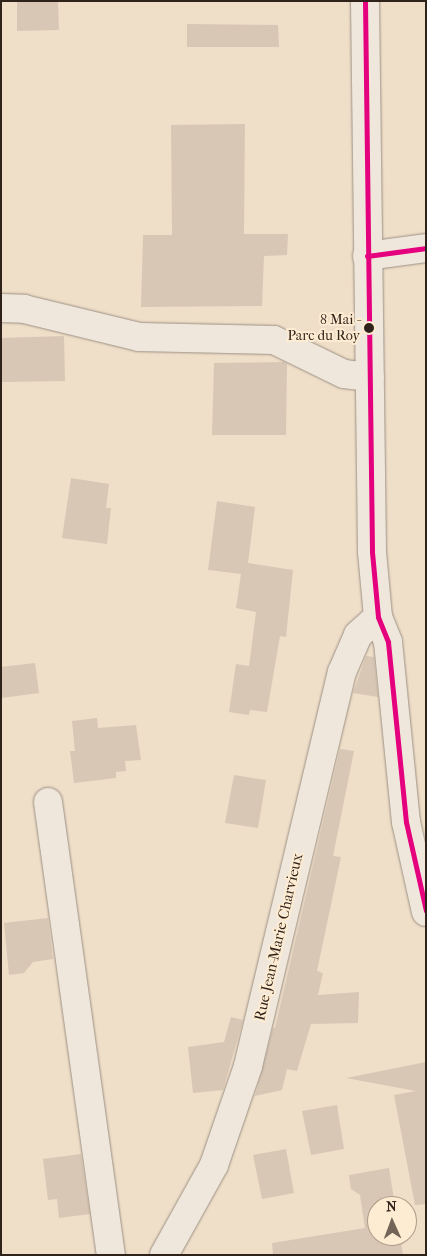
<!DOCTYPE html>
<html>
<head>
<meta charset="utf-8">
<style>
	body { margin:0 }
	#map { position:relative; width:427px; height:1256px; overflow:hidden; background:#efdec8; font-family:"IM FELL French Canon",serif }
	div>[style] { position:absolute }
	.building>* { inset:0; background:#d9c7b6 }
	.roads { filter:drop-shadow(0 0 1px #9c9184) drop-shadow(0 0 1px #9c9184) }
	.minor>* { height:28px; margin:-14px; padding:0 14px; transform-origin:14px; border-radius:14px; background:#f0e7dc }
	.bus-1>* { height:5px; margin:-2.5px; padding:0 2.5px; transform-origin:2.5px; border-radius:2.5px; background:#e5007d }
	.dots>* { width:14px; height:14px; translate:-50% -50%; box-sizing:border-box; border:2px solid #feecd2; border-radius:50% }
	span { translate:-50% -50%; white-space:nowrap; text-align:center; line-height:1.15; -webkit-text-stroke:4px #feecd2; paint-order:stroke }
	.bus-label { font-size:14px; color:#2f221a }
	.right { translate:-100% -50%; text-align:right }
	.street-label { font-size:15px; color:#2f221a }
	.frame { position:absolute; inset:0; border:2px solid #2f221a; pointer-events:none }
	.north { position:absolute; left:367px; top:1196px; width:50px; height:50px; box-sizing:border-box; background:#feecd2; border:1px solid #ab9b88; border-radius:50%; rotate:358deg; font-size:14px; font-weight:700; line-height:20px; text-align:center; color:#2f221a }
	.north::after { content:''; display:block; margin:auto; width:18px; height:22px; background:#726457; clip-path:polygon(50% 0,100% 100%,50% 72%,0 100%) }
</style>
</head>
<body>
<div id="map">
	<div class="building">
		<div style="clip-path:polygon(17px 1px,58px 1px,59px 30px,17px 31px)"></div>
		<div style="clip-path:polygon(187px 24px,278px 25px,279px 47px,187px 47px)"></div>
		<div style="clip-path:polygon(245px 124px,244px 234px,288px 234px,287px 255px,264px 256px,262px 306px,141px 307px,143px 235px,172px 235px,171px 125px)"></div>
		<div style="clip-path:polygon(64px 336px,65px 381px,1px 382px,1px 338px)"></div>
		<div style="clip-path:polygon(284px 362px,287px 364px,286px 435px,212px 435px,214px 363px)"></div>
		<div style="clip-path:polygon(71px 478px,109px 484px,106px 508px,111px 508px,107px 544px,62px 538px)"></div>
		<div style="clip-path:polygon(217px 501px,255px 507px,248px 563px,293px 570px,286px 637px,280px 636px,267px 712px,250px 710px,249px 715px,229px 712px,236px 664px,249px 666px,256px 612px,236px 608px,241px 574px,208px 570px)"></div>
		<div style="clip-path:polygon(366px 656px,374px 657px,378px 697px,353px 693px)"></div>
		<div style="clip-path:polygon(35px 663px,39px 693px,1px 698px,1px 667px)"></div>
		<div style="clip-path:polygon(97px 718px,98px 728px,136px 725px,141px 760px,125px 761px,126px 771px,116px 772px,116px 778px,74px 783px,70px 751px,75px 751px,72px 721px)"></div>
		<div style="clip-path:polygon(340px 749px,354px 751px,333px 856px,341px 857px,317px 971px,323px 973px,318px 995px,359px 992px,358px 1023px,311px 1024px,297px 1071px,287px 1069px,282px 1090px,255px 1096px,273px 1028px,275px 1028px)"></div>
		<div style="clip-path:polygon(234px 775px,266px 780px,258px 828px,225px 823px)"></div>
		<div style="clip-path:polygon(48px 918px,53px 959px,33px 962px,24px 973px,9px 975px,4px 923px)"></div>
		<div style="clip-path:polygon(231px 1017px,243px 1020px,223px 1090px,193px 1093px,188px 1047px,224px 1042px)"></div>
		<div style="clip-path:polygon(426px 1062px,426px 1204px,415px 1205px,394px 1095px,416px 1091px,346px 1078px)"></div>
		<div style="clip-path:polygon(337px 1105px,344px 1149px,311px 1155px,302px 1111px)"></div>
		<div style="clip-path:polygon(286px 1149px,294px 1193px,262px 1199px,253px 1155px)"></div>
		<div style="clip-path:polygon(81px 1154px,90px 1214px,59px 1218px,57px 1199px,48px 1200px,43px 1159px)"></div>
		<div style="clip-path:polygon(389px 1168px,395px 1206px,377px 1206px,377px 1236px,400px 1236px,403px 1255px,273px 1255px,272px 1243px,365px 1228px,360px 1195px,351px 1189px,349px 1175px)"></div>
	</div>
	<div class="roads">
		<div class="minor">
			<div style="left:365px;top:1px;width:551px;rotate:89.27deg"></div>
			<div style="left:372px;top:552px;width:65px;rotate:84.7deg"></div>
			<div style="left:378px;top:617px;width:27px;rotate:68deg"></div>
			<div style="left:388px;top:642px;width:181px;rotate:84.3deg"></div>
			<div style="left:406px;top:822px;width:92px;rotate:77.5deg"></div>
			<div style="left:367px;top:256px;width:60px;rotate:-7.7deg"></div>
			<div style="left:1px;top:308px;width:23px;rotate:2deg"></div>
			<div style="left:24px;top:309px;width:118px;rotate:13.7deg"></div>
			<div style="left:139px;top:337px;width:135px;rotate:1.3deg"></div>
			<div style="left:274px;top:340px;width:78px;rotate:25.9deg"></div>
			<div style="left:344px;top:374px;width:26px;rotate:7deg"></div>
			<div style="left:48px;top:802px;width:457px;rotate:82.1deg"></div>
			<div style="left:164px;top:1255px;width:103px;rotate:-60.9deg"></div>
			<div style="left:214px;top:1165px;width:105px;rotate:-71deg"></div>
			<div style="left:248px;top:1066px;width:405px;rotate:-76.6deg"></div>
			<div style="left:342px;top:672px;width:40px;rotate:-66.6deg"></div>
			<div style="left:358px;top:635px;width:27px;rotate:-42deg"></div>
		</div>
	</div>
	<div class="bus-1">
		<div style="left:365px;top:1px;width:551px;rotate:89.27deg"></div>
		<div style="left:372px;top:552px;width:65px;rotate:84.7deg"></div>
		<div style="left:378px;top:617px;width:27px;rotate:68deg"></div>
		<div style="left:388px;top:642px;width:181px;rotate:84.3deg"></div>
		<div style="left:406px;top:822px;width:91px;rotate:77.3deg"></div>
		<div style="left:367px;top:256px;width:60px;rotate:-7.7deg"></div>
	</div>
	<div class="dots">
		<div style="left:369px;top:328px;background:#2f221a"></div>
	</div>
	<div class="bus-label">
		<span class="right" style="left:360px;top:328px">8 Mai -<br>Parc du Roy</span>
	</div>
	<div class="street-label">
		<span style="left:279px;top:937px;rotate:-77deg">Rue Jean-Marie Charvieux</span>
	</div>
	<div class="frame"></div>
	<div class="north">N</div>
</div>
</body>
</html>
